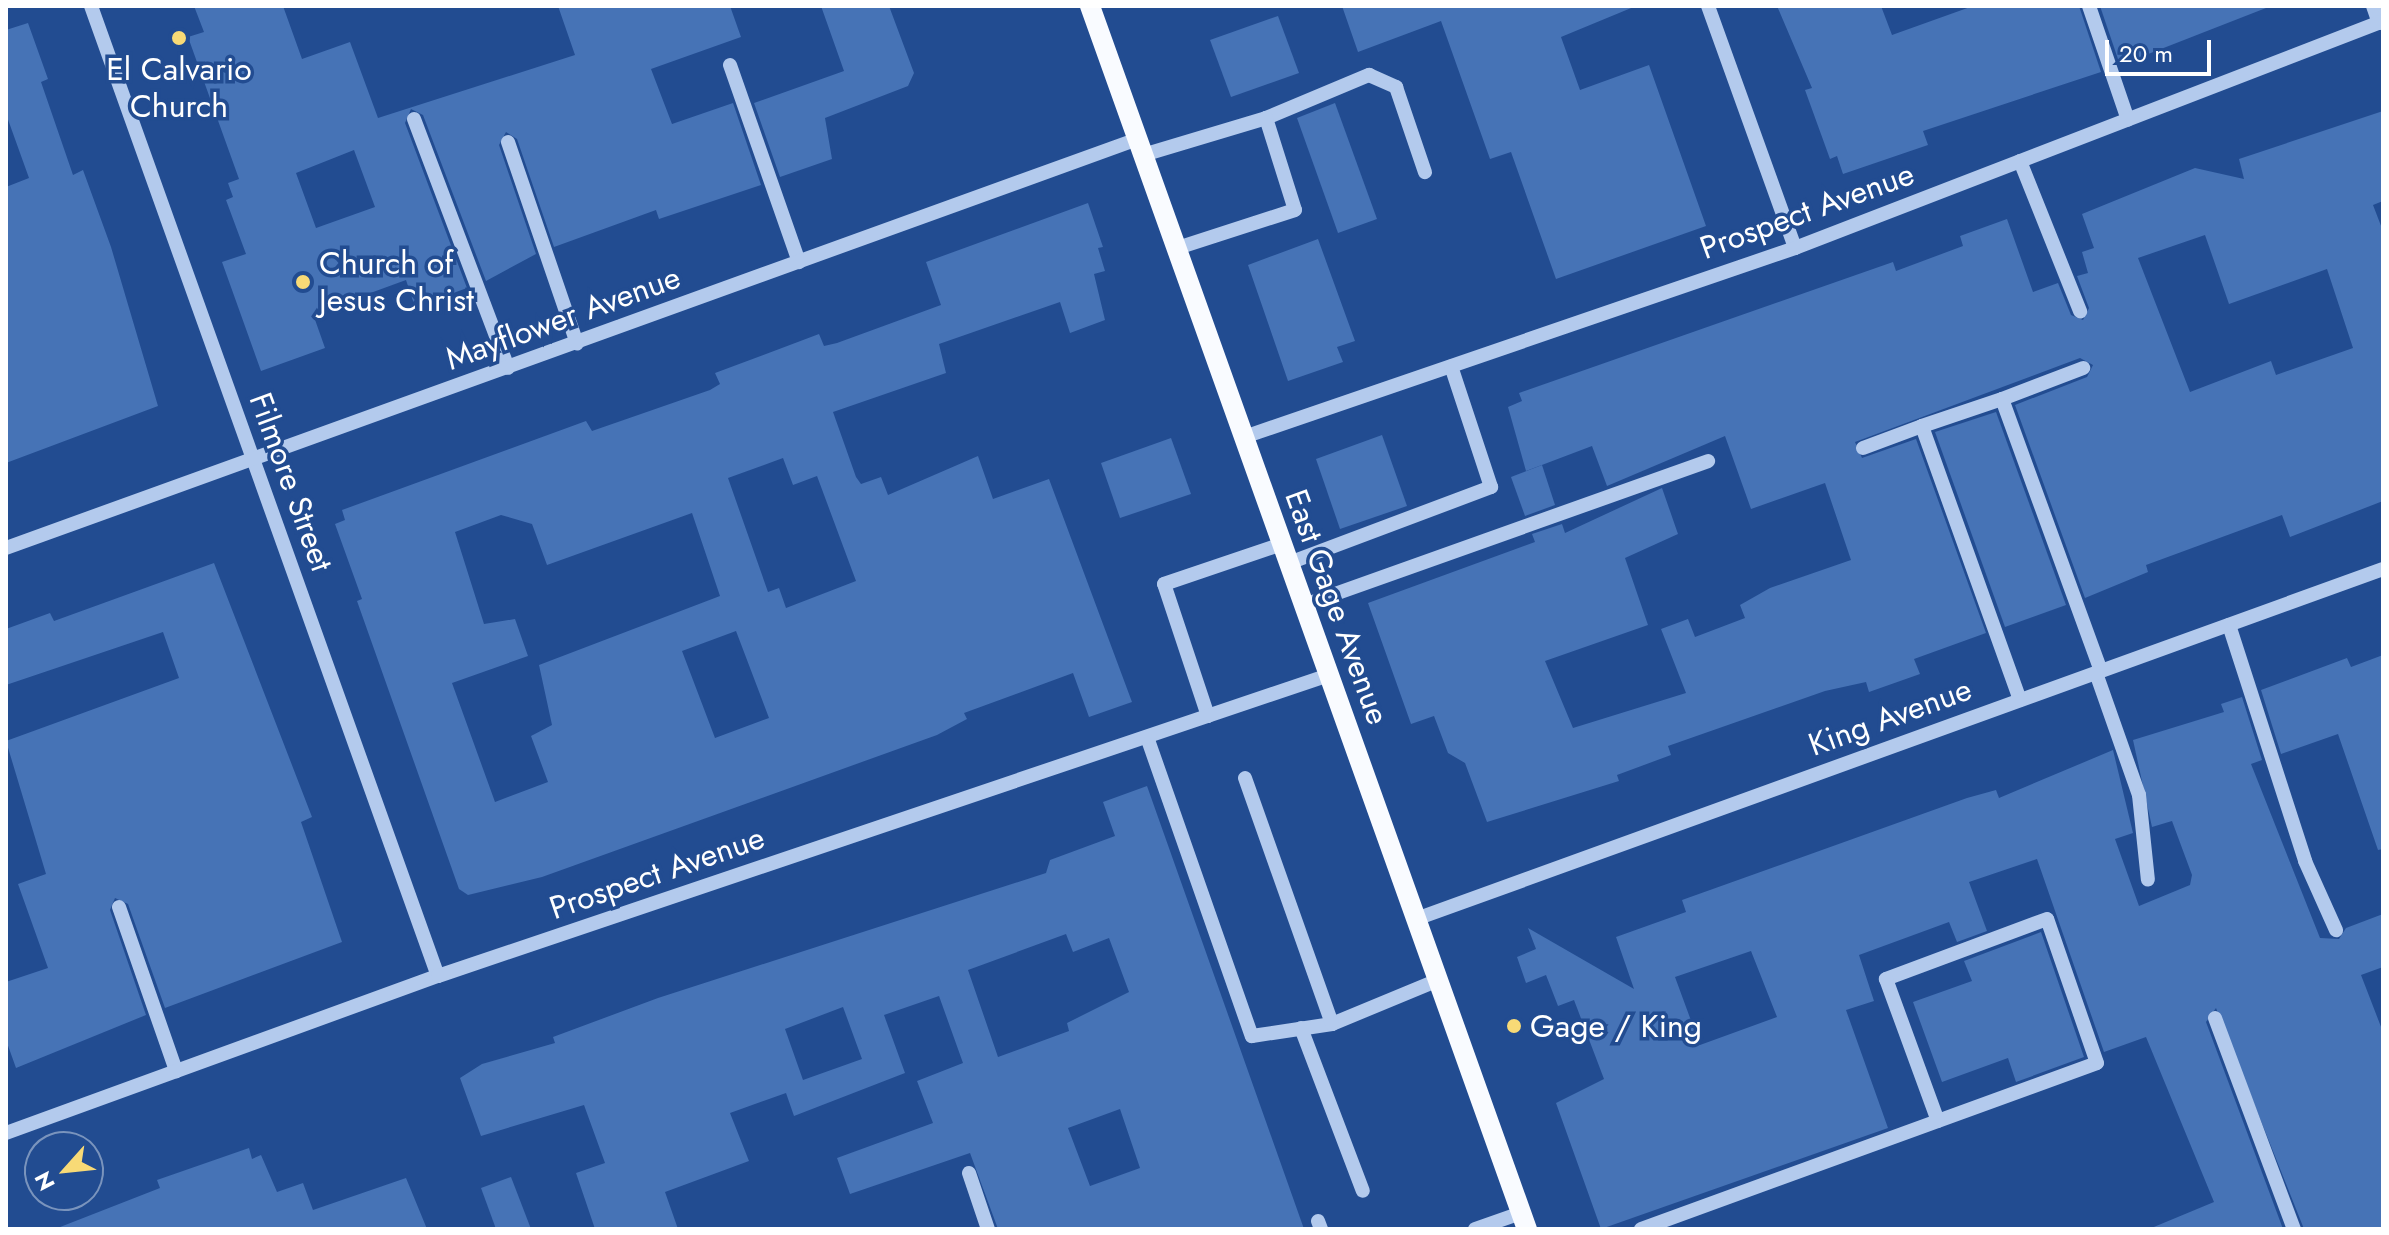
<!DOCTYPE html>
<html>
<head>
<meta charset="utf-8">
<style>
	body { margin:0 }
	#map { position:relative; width:2389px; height:1235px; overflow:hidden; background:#224c91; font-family:Jost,sans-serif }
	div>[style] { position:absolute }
	.building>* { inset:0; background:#4673b6 }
	.minor>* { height:14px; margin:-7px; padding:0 7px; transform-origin:7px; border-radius:7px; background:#b3caed }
	.major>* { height:20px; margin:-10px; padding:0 10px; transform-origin:10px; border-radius:10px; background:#f9fbff }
	.dots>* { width:22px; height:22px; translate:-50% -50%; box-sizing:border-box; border:4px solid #224c91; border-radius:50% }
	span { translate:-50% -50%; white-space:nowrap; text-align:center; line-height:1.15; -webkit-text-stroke:7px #224c91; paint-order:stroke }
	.poi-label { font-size:32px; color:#fff }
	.left { translate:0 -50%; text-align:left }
	.street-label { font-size:32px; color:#fff }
	.frame { position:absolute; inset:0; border:8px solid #fff; pointer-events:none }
	.north { position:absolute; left:24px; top:1131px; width:80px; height:80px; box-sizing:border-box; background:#224c91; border:2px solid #7a94bd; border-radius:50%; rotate:243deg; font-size:22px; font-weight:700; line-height:32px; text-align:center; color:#fff }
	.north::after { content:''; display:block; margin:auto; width:28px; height:36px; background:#f8da76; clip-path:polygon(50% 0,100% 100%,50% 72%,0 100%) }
	.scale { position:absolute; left:2105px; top:40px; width:106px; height:36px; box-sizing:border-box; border:4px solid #fff; border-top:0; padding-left:10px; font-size:24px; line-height:28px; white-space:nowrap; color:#fff; -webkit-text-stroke:6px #224c91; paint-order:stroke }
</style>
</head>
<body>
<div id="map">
	<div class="building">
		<div style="clip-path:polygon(evenodd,194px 6px,283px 6px,302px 59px,350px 42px,378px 118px,575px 55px,558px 6px,730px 6px,741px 37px,651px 69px,672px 124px,733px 103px,761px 185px,659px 219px,656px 210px,554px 247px,517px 139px,506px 132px,499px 145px,536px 254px,486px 281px,423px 115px,411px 109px,405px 123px,467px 288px,415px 307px,406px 280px,313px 314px,325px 348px,261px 371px,222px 262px,246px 254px,226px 200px,233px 197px,228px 183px,239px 179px,188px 37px,204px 32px,194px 6px,354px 150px,375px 207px,316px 228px,296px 173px,354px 150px)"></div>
		<div style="clip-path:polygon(821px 6px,889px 6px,914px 73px,908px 86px,825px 118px,832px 159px,780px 177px,754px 103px,844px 71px)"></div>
		<div style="clip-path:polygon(1342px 6px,1636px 6px,1561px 37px,1580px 90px,1649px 65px,1706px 226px,1556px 279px,1511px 152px,1490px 159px,1441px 21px,1358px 52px)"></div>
		<div style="clip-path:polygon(1777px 6px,1881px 6px,1892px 35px,1973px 6px,2079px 6px,2101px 72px,1923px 131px,1928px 145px,1843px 174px,1837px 156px,1830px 159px,1805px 90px,1812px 88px)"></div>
		<div style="clip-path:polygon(2100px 6px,2265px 6px,2266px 8px,2120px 65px)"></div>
		<div style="clip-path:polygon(1278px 16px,1299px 73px,1231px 97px,1210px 40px)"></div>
		<div style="clip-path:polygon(28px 23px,48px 79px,41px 82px,73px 175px,83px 170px,111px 247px,158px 406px,6px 463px,6px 187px,29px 178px,6px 114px,6px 30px)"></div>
		<div style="clip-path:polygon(1335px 103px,1377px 219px,1338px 233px,1297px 118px)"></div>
		<div style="clip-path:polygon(evenodd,2383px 111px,2383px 201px,2373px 205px,2383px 231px,2383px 501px,2290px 537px,2282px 515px,2146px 565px,2148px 572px,2085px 598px,2015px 405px,2087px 377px,2093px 365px,2080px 358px,1855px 442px,1862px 458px,1916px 439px,1986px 633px,1914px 659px,1920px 674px,1869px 692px,1866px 682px,1825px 691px,1668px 746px,1671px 755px,1617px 775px,1619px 781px,1487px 822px,1465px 763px,1448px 753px,1434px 716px,1411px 724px,1368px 603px,1535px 542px,1532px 534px,1562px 524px,1565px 533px,1662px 488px,1678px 534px,1625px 558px,1648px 625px,1545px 661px,1573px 728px,1686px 693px,1661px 629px,1688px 619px,1695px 637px,1745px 618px,1740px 605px,1770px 588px,1851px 560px,1825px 483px,1751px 509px,1725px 436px,1607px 486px,1592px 446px,1526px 471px,1508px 407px,1522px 401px,1519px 393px,1893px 262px,1896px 271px,1963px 246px,1960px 236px,2007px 219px,2033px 292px,2058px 283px,2071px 315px,2083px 320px,2089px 308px,2077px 276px,2088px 273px,2082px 252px,2094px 248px,2082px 214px,2195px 168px,2244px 179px,2239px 159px,2383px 111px,2205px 235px,2229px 304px,2327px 269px,2353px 348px,2276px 375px,2271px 361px,2190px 392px,2138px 258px,2205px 235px)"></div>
		<div style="clip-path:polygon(evenodd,1088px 203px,1103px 247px,1098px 248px,1105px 271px,1094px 274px,1105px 320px,1070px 333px,1060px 302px,939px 344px,946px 373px,833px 412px,856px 477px,861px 484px,881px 477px,888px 495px,978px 456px,993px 499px,1049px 479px,1132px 702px,1089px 717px,1073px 673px,964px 713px,967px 719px,937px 735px,542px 877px,468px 895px,459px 889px,357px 601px,362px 599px,335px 524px,345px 520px,342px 510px,586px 421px,592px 431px,710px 390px,720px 384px,715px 373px,819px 334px,824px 346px,837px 343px,941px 305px,926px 262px,1088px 203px,783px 458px,793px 485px,817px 476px,856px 581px,786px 608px,779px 588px,768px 592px,728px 478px,783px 458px,1088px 203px,692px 513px,720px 596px,539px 665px,552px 725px,531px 736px,548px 782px,495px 802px,452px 683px,528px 656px,515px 619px,484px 624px,455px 532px,501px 515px,532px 524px,547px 565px,692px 513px,1088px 203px,736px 631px,769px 718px,715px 738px,682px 651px,736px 631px)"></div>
		<div style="clip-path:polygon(1318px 239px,1355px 341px,1337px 347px,1343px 362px,1288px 381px,1248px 265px)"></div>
		<div style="clip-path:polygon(1996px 412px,2066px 605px,2005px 627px,1935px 432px)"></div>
		<div style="clip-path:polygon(1382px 435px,1407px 506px,1340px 529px,1316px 459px)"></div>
		<div style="clip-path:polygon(1171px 438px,1191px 494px,1120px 518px,1101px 463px)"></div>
		<div style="clip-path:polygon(1542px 465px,1555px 505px,1525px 516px,1511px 477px)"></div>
		<div style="clip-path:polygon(214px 563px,312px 817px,301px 822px,342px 942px,165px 1008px,128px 904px,115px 898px,110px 910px,146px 1015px,16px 1068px,6px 1040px,6px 982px,48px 968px,18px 884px,46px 874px,6px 741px,179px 678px,163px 632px,6px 685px,6px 629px,50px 613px,54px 621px)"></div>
		<div style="clip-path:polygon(2383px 655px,2383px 849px,2378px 850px,2338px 734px,2281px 754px,2261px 690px,2347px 658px,2351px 667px)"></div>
		<div style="clip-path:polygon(evenodd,2242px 697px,2262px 760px,2251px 764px,2320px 938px,2339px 939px,2346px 928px,2383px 914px,2383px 967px,2361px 975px,2383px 1032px,2383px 1229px,2304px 1229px,2216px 1008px,2206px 1022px,2283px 1229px,2149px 1229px,2214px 1202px,2146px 1037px,2104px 1052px,2037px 859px,1969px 882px,1987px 931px,1957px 942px,1949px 922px,1859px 955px,1874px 1001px,1846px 1010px,1888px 1128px,1601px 1229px,1556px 1103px,1604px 1079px,1574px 1000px,1558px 1006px,1546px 975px,1526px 983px,1517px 957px,1536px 949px,1528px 928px,1634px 989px,1616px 937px,1686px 912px,1682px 900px,1967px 798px,1996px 790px,1999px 798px,2113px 750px,2133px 833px,2115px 839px,2139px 906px,2190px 885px,2192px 875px,2172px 821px,2152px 827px,2133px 740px,2224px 712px,2221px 704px,2242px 697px,1751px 951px,1777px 1017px,1700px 1045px,1675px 977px,1751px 951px)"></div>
		<div style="clip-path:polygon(evenodd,1147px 786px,1304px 1229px,998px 1229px,970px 1153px,850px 1194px,837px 1158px,933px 1123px,917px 1081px,963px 1063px,939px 996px,884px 1015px,905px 1073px,794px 1116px,786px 1093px,730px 1113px,749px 1161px,665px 1192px,678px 1229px,595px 1229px,576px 1173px,605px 1163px,584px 1105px,481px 1136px,460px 1078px,482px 1064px,555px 1043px,553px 1037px,658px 998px,1046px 873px,1050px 860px,1115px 836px,1103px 802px,1147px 786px,1066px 934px,1073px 952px,1109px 938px,1129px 992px,1067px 1023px,1069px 1031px,998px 1057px,968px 970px,1066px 934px,1147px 786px,843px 1007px,862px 1059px,803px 1080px,785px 1029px,843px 1007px,1147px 786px,1120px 1109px,1140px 1168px,1090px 1186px,1068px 1128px,1120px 1109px)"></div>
		<div style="clip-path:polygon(2041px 932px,2084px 1057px,2016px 1082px,2008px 1058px,1942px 1082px,1913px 1002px,1972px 981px,1964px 961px)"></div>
		<div style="clip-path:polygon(249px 1148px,252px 1159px,261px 1155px,277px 1192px,303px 1183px,313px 1210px,406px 1178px,427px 1229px,55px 1229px,160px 1188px,157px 1180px)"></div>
		<div style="clip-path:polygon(511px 1177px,531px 1229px,496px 1229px,481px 1188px)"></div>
	</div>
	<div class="minor">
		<div style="left:91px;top:6px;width:1030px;rotate:70.32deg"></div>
		<div style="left:1708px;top:6px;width:257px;rotate:70.2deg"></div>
		<div style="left:2089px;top:6px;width:120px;rotate:71.1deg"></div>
		<div style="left:2373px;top:6px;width:18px;rotate:71deg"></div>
		<div style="left:730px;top:65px;width:209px;rotate:70.7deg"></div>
		<div style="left:1266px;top:118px;width:112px;rotate:-22.7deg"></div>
		<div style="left:1369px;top:75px;width:30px;rotate:24deg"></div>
		<div style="left:1396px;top:87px;width:90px;rotate:71.2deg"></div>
		<div style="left:414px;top:119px;width:266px;rotate:69.3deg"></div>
		<div style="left:508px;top:142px;width:213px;rotate:71.1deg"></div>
		<div style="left:1143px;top:155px;width:128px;rotate:-16.7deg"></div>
		<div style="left:1266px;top:118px;width:96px;rotate:72.5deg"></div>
		<div style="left:1295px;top:210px;width:124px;rotate:162.1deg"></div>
		<div style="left:2020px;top:161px;width:162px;rotate:68.2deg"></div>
		<div style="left:2002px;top:399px;width:87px;rotate:-20.9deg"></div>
		<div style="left:1244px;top:437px;width:583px;rotate:-18.93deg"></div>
		<div style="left:1795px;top:248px;width:630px;rotate:-21.11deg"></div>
		<div style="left:1863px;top:448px;width:63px;rotate:-20.4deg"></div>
		<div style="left:6px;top:548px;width:1204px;rotate:-19.87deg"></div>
		<div style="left:1289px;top:563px;width:216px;rotate:-20.6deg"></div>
		<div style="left:1491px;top:487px;width:127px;rotate:-108.3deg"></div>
		<div style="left:1304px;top:605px;width:429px;rotate:-19.6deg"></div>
		<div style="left:2229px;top:625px;width:248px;rotate:72.1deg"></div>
		<div style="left:2305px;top:861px;width:76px;rotate:65.8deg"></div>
		<div style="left:2096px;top:673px;width:129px;rotate:70.6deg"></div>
		<div style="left:2139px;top:795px;width:85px;rotate:84deg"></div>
		<div style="left:2020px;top:700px;width:291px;rotate:-109.7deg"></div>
		<div style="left:1922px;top:426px;width:84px;rotate:-18.6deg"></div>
		<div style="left:2002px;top:399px;width:289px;rotate:70deg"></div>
		<div style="left:1208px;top:716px;width:139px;rotate:-108.4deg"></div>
		<div style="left:1164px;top:584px;width:125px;rotate:-18.7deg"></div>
		<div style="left:1147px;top:737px;width:317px;rotate:70.7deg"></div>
		<div style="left:1252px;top:1036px;width:81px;rotate:-8.5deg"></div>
		<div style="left:1332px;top:1024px;width:115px;rotate:-22.5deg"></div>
		<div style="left:1245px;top:778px;width:261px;rotate:70.5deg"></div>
		<div style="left:119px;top:907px;width:174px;rotate:70.8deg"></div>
		<div style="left:1416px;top:919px;width:1028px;rotate:-19.9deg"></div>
		<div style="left:2215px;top:1018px;width:225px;rotate:69.5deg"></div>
		<div style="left:1301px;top:1028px;width:174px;rotate:69.2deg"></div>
		<div style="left:6px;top:1133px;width:460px;rotate:-20deg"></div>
		<div style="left:438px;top:976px;width:940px;rotate:-18.67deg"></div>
		<div style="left:969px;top:1173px;width:59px;rotate:71.3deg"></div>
		<div style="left:1318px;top:1221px;width:9px;rotate:69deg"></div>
		<div style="left:1475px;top:1229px;width:49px;rotate:-19.2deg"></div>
		<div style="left:1641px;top:1229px;width:485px;rotate:-20deg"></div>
		<div style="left:2097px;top:1063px;width:152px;rotate:-109.1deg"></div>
		<div style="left:2047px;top:919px;width:172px;rotate:159.6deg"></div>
		<div style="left:1886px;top:979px;width:151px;rotate:69.9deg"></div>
	</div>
	<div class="major">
		<div style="left:1090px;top:6px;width:1299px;rotate:70.34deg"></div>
	</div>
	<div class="dots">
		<div style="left:179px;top:38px;background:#f8da76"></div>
		<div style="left:303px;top:282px;background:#f8da76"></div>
		<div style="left:1514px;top:1026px;background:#f8da76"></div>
	</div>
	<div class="poi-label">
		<span style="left:179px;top:88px">El Calvario<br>Church</span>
		<span class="left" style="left:319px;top:282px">Church of<br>Jesus Christ</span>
		<span class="left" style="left:1530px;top:1026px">Gage / King</span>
	</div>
	<div class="street-label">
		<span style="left:1807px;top:211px;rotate:-20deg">Prospect Avenue</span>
		<span style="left:563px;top:318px;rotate:-20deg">Mayflower Avenue</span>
		<span style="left:291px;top:482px;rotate:70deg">Filmore Street</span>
		<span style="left:1337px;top:607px;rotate:70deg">East Gage Avenue</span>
		<span style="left:1890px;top:717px;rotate:-20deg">King Avenue</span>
		<span style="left:657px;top:873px;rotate:-19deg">Prospect Avenue</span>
	</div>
	<div class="frame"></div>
	<div class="north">N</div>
	<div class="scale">20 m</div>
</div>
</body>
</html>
